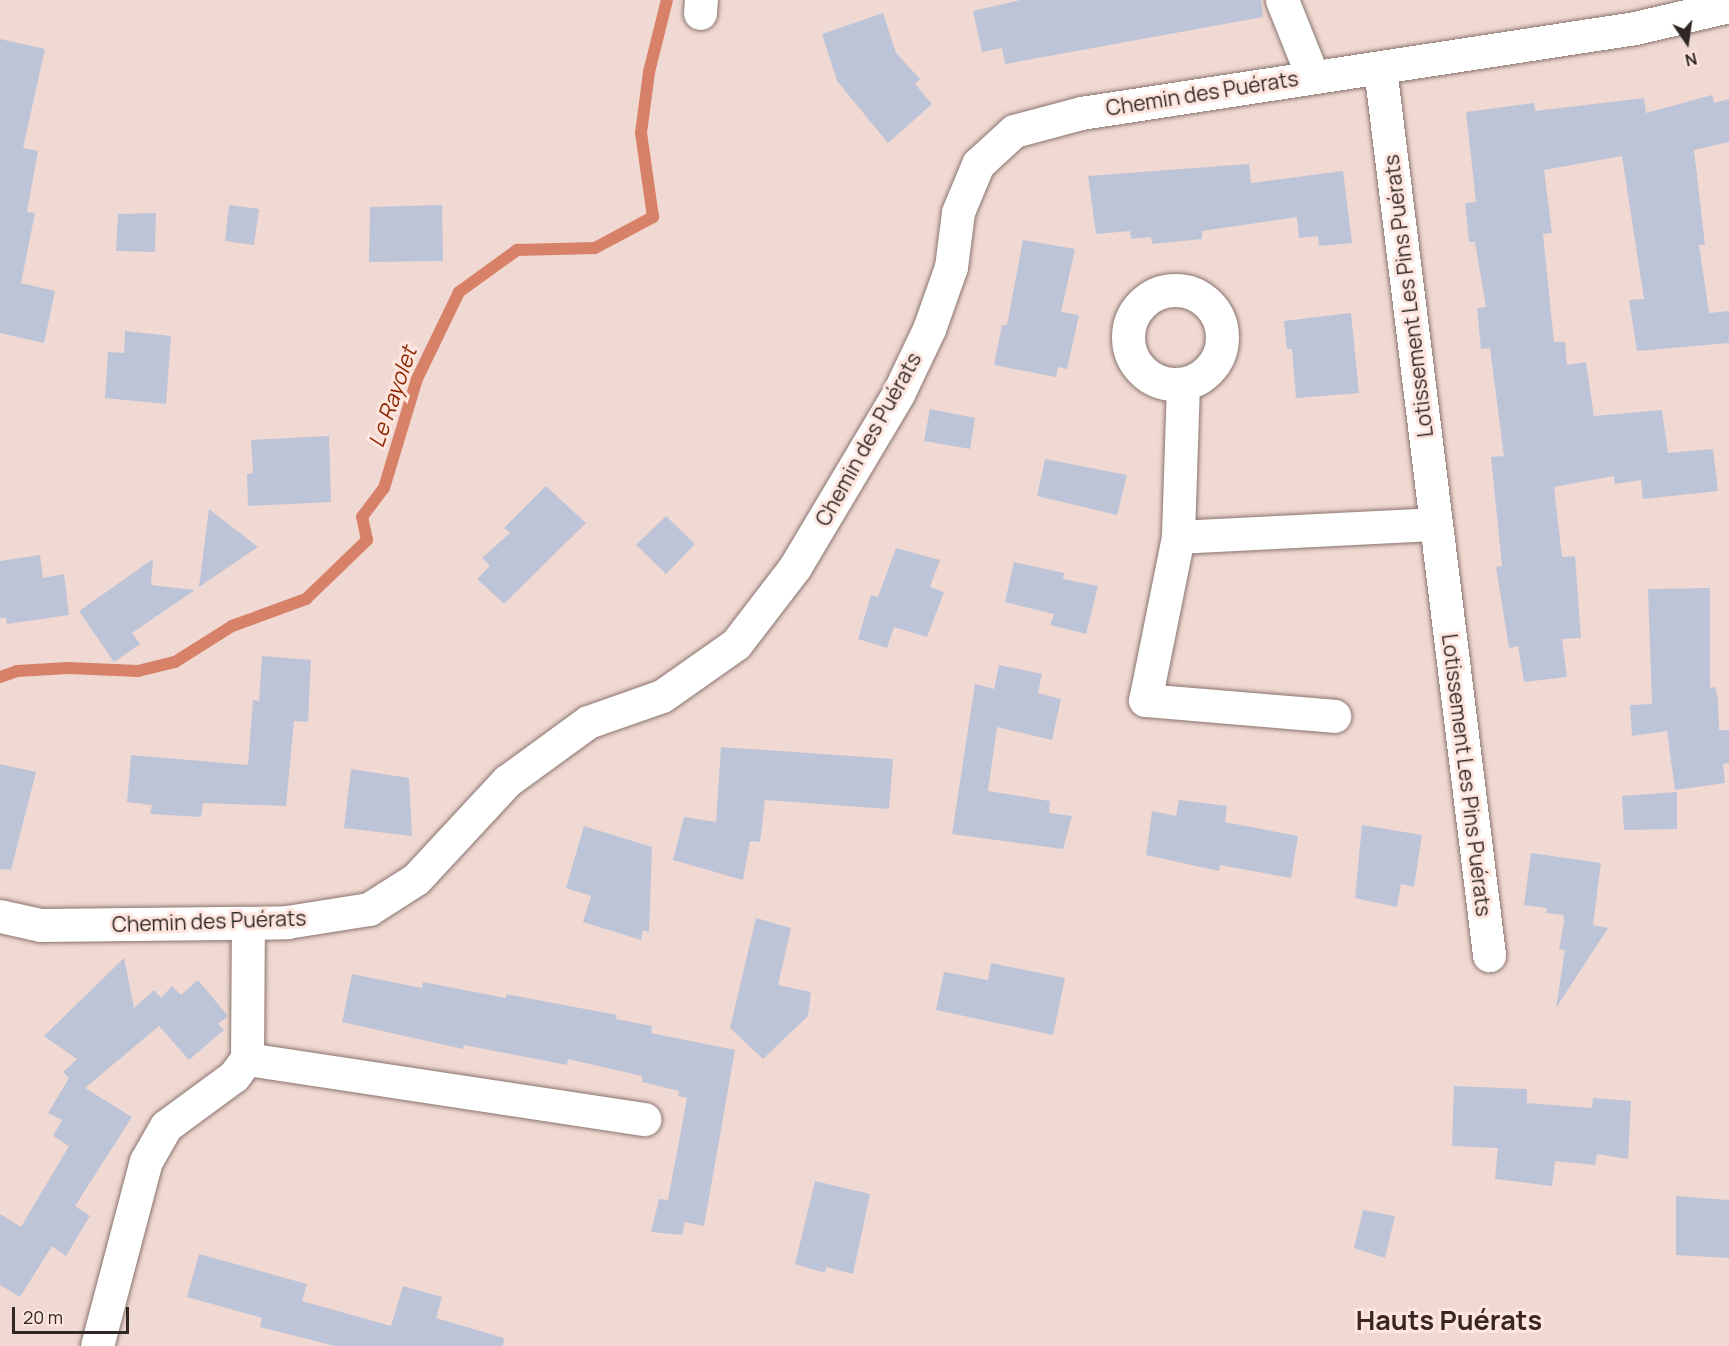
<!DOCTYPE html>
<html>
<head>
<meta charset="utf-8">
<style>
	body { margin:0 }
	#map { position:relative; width:1729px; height:1346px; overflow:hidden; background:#f0d9d2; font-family:Manrope,sans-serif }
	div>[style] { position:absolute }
	.stream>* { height:12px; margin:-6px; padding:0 6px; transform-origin:6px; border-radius:6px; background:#d68168 }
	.building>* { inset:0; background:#bec4d7 }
	.roads { filter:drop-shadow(0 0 2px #89746e) drop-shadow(0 0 2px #89746e) }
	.minor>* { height:33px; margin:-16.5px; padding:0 16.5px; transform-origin:16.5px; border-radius:16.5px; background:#fff }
	.minor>.ring { margin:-16.5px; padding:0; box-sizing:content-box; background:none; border:33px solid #fff; border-radius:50% }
	span { translate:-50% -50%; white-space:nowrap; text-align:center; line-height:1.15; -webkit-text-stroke:6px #fee6df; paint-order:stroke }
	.street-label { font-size:21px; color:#302825 }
	.water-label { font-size:22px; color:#8d2902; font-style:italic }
	.district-label { font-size:27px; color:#372621; font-weight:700 }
	.north { position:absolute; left:1657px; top:12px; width:60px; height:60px; -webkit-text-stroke:4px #fee6df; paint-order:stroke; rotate:167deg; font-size:16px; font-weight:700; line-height:24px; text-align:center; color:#302825 }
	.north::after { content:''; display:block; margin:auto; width:21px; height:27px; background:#302825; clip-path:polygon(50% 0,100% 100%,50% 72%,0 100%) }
	.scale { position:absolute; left:12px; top:1307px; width:117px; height:27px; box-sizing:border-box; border:3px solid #302825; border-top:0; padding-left:8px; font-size:18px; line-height:21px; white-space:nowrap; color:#302825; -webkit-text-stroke:4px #fee6df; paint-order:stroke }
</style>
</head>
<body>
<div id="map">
	<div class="stream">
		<div style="left:0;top:677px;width:18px;rotate:-19deg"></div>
		<div style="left:17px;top:671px;width:51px;rotate:-3.4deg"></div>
		<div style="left:68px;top:668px;width:70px;rotate:2.5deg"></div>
		<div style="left:138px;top:671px;width:38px;rotate:-14deg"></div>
		<div style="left:175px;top:662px;width:67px;rotate:-32.3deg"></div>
		<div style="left:232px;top:626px;width:79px;rotate:-20deg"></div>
		<div style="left:306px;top:599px;width:85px;rotate:-44deg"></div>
		<div style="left:367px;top:540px;width:24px;rotate:-102deg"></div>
		<div style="left:362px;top:517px;width:36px;rotate:-53deg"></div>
		<div style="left:384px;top:488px;width:114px;rotate:-73.2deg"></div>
		<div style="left:417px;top:379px;width:97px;rotate:-64.2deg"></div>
		<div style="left:459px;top:292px;width:72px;rotate:-35.9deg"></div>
		<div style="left:517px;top:250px;width:78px;rotate:-1.5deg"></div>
		<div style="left:595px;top:248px;width:66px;rotate:-28.1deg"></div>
		<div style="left:653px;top:217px;width:85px;rotate:-98.1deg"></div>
		<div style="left:641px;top:133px;width:62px;rotate:-82.5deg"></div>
		<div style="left:649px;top:72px;width:74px;rotate:-76deg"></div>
	</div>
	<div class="building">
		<div style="clip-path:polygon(1020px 0,1261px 0,1263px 17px,1005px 64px,1002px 48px,982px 52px,973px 11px)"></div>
		<div style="clip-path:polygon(883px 13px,896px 53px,920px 79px,915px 84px,932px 104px,888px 143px,837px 81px,822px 34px)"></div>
		<div style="clip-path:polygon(0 39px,45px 49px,23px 148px,38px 151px,27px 212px,35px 213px,21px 283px,55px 291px,44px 343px,0 333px)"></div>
		<div style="clip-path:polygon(1712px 95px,1714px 103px,1729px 99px,1729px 142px,1694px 150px,1705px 245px,1699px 245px,1709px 313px,1729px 311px,1729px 343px,1637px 351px,1629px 300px,1644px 299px,1622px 156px,1544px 170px,1552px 233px,1543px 234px,1554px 342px,1565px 342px,1567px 365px,1586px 362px,1594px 416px,1662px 410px,1668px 453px,1713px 449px,1718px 491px,1643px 499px,1641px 480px,1615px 484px,1614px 476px,1554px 487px,1562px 557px,1575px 556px,1581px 638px,1562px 639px,1567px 677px,1524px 682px,1518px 646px,1509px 648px,1496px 567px,1502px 566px,1491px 457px,1504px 456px,1490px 348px,1481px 349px,1477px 308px,1486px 307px,1475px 242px,1469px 242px,1465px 203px,1476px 202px,1466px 112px,1534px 103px,1535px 111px,1644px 98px,1646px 113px)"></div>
		<div style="clip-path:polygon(1249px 164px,1251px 183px,1343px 171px,1352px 243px,1319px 246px,1318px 236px,1299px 238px,1297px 217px,1202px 231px,1202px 239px,1152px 244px,1151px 237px,1131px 239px,1130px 231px,1096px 234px,1088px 176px)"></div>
		<div style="clip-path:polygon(229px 205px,259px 209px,254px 245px,225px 241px)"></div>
		<div style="clip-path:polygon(442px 205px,443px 261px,369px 262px,370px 207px)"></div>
		<div style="clip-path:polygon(156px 213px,155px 252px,116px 251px,118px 214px)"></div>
		<div style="clip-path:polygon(1023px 240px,1075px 249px,1061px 312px,1079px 315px,1067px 369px,1058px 367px,1056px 377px,994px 365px,1002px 325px,1007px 325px)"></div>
		<div style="clip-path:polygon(1351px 313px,1359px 393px,1296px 398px,1292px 349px,1287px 349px,1284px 321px)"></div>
		<div style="clip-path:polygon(125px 331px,171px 336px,166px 404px,105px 398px,108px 352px,124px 353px)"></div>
		<div style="clip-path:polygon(930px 409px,975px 418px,970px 449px,924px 441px)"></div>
		<div style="clip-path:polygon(329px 436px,331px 502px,248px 506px,247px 474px,253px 473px,251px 440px)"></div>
		<div style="clip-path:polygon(1045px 459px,1127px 475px,1117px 515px,1037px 496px)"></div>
		<div style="clip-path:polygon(546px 486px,586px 523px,504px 604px,477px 579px,490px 566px,482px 558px,510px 533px,504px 528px)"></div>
		<div style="clip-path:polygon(209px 509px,258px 547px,199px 587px)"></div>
		<div style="clip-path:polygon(666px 516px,695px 544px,666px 574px,636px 545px)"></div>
		<div style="clip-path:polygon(896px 548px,940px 560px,930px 587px,944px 592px,927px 637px,894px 627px,887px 648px,858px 639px,871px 595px,878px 597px)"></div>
		<div style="clip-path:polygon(40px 555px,43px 578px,64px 574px,69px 615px,7px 624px,6px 618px,0 618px,0 561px)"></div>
		<div style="clip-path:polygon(153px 559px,151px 585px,195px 590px,132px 633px,140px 644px,114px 662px,79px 611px)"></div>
		<div style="clip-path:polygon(1014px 562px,1064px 573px,1063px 579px,1098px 586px,1086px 634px,1050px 625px,1054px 614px,1005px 602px)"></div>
		<div style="clip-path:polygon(1710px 588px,1710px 688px,1715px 687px,1718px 699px,1719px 730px,1729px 730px,1729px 763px,1723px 764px,1725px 783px,1675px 790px,1667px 731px,1632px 736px,1630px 705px,1652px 704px,1648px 589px)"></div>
		<div style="clip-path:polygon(262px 656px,311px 660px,308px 722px,294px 721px,286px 806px,203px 803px,201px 817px,150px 814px,152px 805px,127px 802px,131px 755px,248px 765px,253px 700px,259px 701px)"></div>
		<div style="clip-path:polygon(999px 665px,1042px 674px,1038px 693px,1061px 699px,1052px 740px,997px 727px,988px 791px,1050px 801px,1049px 813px,1072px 816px,1063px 849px,952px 834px,975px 684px,994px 689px)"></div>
		<div style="clip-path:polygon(721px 747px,893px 759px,889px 809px,765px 800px,760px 842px,750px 841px,743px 880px,673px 860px,684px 817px,716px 822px)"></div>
		<div style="clip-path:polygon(0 764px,36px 772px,11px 870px,0 869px)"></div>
		<div style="clip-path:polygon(351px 769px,409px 778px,412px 836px,344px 828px)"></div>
		<div style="clip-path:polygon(1677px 792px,1677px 829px,1624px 830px,1622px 796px)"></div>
		<div style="clip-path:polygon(1179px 800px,1227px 806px,1225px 822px,1298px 836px,1291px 878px,1220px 865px,1219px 871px,1146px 855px,1152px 811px,1176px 816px)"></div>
		<div style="clip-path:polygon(1362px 825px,1422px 835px,1414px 887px,1401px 884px,1397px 907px,1355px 898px)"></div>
		<div style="clip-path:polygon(584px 826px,652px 847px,649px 932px,643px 930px,641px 940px,583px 922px,591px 896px,566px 888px)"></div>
		<div style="clip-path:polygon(1531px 853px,1601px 863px,1593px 925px,1608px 928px,1556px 1008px,1565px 950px,1559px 949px,1564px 922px,1563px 915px,1546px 913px,1547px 908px,1524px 905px)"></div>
		<div style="clip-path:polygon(756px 918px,791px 928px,778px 985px,811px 992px,808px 1016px,763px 1059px,730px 1028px)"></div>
		<div style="clip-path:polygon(124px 958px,134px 1008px,154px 990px,161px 998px,172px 986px,181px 995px,198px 980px,228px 1016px,218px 1024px,224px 1030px,189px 1060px,159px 1026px,85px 1088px,132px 1117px,75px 1206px,90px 1216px,66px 1256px,52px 1246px,20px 1297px,0 1285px,0 1214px,21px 1227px,69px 1146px,53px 1136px,62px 1120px,48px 1113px,69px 1078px,63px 1072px,77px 1059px,44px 1036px)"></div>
		<div style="clip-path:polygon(991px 963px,1065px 978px,1053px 1035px,936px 1010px,944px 972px,988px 980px)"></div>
		<div style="clip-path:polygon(352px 974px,422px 988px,423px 982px,506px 998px,506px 994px,617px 1015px,616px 1019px,652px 1026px,651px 1033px,735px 1050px,704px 1226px,685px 1222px,682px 1235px,651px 1232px,659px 1199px,668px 1200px,687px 1098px,678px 1096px,679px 1091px,642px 1082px,642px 1076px,568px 1059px,567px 1065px,464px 1045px,463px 1049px,342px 1022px)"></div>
		<div style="clip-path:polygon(1454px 1086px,1527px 1089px,1527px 1103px,1592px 1108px,1593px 1098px,1631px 1101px,1628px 1159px,1597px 1154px,1595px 1165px,1555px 1161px,1552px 1186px,1495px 1179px,1498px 1148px,1452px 1146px)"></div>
		<div style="clip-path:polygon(815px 1181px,870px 1194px,853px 1274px,826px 1267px,825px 1273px,795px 1264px)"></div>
		<div style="clip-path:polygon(1676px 1196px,1729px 1200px,1729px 1258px,1676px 1255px)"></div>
		<div style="clip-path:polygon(1363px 1210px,1395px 1216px,1385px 1258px,1354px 1248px)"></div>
		<div style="clip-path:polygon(199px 1254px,307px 1284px,302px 1301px,391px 1326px,403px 1286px,442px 1297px,436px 1318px,504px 1338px,503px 1346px,335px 1346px,260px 1327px,262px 1318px,187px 1297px)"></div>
	</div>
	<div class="roads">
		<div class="minor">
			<div style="left:1282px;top:0;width:81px;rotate:68.2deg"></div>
			<div style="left:700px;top:13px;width:13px;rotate:-86deg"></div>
			<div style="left:1380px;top:68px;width:894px;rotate:82.99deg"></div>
			<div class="ring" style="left:1128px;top:290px;width:61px;height:61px"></div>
			<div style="left:1183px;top:384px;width:153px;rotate:91.9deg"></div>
			<div style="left:1178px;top:537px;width:258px;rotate:-2.9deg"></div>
			<div style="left:1178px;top:537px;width:166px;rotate:101.4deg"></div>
			<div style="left:1145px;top:700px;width:190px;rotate:4.8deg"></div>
			<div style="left:0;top:916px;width:42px;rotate:12.4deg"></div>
			<div style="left:41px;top:925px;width:207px;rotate:-0.6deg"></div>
			<div style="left:248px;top:923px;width:39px;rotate:-1deg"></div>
			<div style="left:287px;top:922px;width:83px;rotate:-9deg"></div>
			<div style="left:369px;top:909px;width:56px;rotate:-32.6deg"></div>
			<div style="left:416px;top:879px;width:134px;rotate:-47.1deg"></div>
			<div style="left:507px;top:781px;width:100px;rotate:-36.1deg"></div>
			<div style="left:588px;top:722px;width:78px;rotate:-19.4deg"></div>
			<div style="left:662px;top:696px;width:90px;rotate:-35.1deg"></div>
			<div style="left:736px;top:644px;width:97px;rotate:-52.5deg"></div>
			<div style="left:795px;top:567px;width:201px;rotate:-59.2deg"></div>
			<div style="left:898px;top:394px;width:72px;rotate:-64.5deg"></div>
			<div style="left:929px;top:329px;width:66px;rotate:-70.5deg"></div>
			<div style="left:951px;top:267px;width:55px;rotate:-82.7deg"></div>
			<div style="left:958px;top:212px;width:52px;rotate:-67.4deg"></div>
			<div style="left:978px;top:164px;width:49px;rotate:-42.5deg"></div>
			<div style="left:1014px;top:131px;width:69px;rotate:-15deg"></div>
			<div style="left:1081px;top:113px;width:560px;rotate:-8.72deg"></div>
			<div style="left:1635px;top:28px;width:97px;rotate:-13.2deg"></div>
			<div style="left:247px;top:1059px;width:402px;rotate:8.6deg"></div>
			<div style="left:97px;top:1346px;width:191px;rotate:-75.2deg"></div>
			<div style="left:146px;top:1161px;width:40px;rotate:-60.3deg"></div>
			<div style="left:166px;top:1126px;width:84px;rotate:-36.3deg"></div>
			<div style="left:234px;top:1076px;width:21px;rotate:-53deg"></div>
			<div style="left:247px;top:1059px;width:136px;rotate:-89.6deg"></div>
		</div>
	</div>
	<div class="street-label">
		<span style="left:1202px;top:93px;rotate:-9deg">Chemin des Puérats</span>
		<span style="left:1408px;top:296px;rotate:-97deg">Lotissement Les Pins Puérats</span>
		<span style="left:868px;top:439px;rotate:-61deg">Chemin des Puérats</span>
		<span style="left:1467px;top:775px;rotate:83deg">Lotissement Les Pins Puérats</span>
		<span style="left:209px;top:921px;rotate:-2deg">Chemin des Puérats</span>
	</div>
	<div class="water-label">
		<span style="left:393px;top:397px;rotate:-71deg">Le Rayolet</span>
	</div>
	<div class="district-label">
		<span style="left:1449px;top:1320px">Hauts Puérats</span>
	</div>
	<div class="north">N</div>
	<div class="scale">20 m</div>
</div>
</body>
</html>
